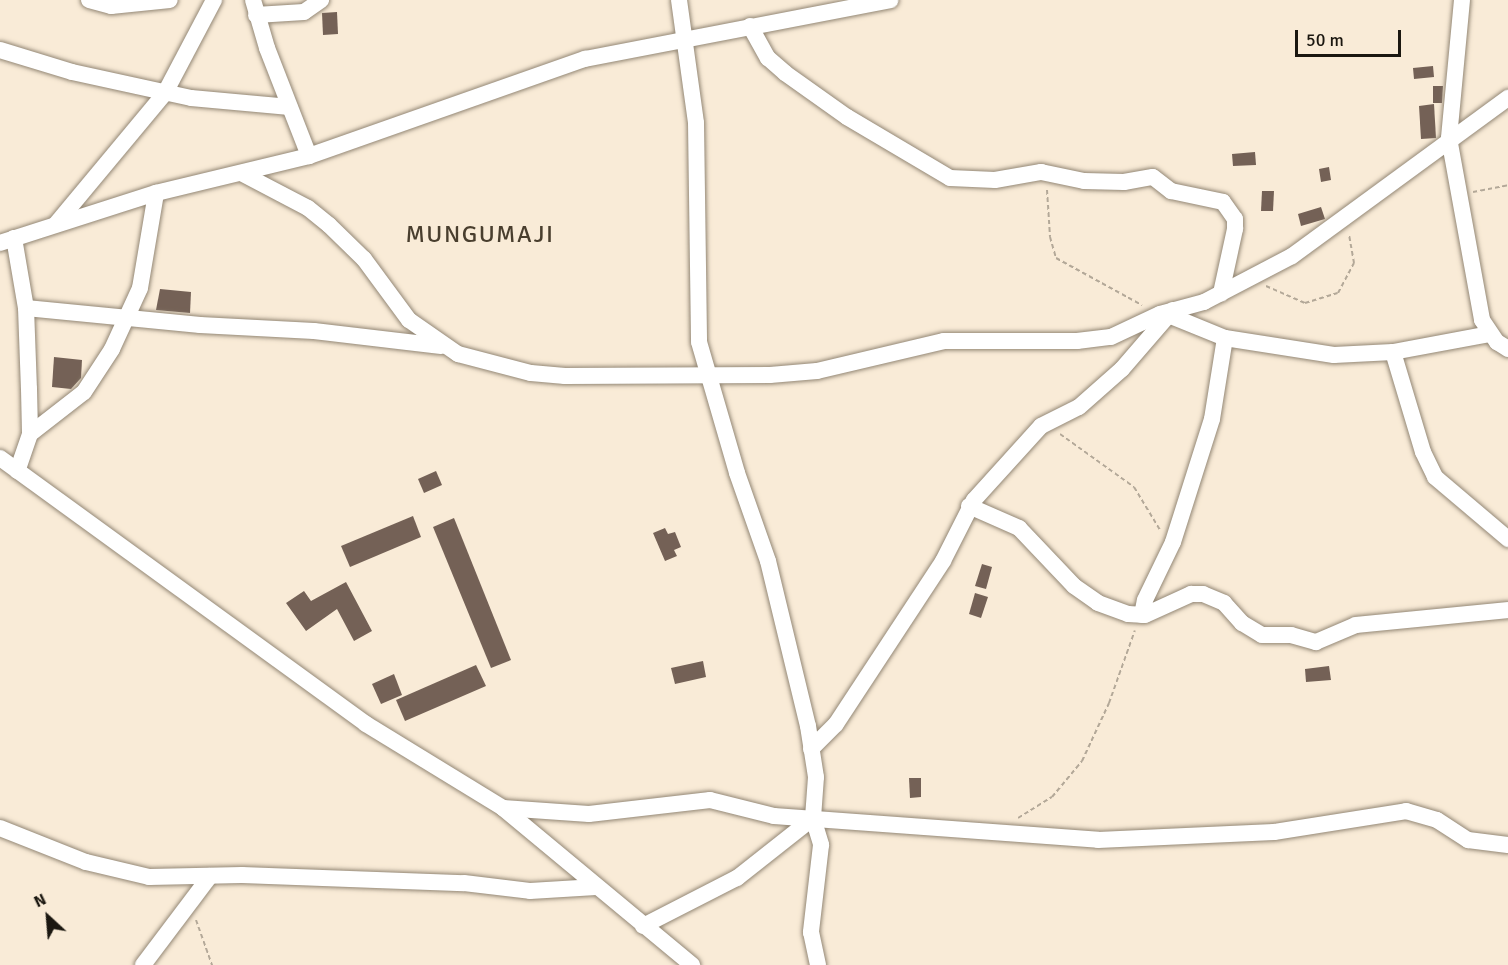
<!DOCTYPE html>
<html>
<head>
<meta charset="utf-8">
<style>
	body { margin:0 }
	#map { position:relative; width:1508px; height:965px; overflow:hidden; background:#f9ebd7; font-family:Signika,sans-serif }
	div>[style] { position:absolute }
	.building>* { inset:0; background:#746156 }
	.path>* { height:2px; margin-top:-1px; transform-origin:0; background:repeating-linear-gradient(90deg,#b3a898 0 4.5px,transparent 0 7.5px) }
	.roads { filter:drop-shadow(0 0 2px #938775) drop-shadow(0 0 2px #938775) }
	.street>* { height:16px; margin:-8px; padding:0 8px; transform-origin:8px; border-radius:8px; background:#fff }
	span { translate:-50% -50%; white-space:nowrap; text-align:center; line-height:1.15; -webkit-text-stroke:4.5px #f9ebd7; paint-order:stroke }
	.quarter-label { font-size:24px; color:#493e2e; letter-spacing:1.5px }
	.north { position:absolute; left:18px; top:887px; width:60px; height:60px; -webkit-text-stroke:4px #f9ebd7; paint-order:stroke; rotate:334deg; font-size:16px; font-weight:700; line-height:24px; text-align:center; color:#1b1710 }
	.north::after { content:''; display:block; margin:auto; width:21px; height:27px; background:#1b1710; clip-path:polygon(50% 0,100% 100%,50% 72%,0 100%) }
	.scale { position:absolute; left:1295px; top:30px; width:106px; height:27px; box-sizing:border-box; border:3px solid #1b1710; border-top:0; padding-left:8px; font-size:18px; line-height:21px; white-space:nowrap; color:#1b1710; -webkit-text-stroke:4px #f9ebd7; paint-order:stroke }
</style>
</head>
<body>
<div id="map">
	<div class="building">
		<div style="clip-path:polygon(337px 12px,338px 34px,323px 35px,322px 13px)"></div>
		<div style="clip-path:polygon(1433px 66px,1434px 77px,1414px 79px,1413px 68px)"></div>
		<div style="clip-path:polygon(1433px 86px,1443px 86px,1442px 103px,1433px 103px)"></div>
		<div style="clip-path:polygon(1434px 104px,1436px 138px,1421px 139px,1419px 106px)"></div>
		<div style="clip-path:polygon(1255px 152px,1256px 165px,1233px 166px,1232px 154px)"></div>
		<div style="clip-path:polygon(1329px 167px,1331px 180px,1321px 182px,1319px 169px)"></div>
		<div style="clip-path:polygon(1262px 191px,1274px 191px,1273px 211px,1261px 211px)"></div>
		<div style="clip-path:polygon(1321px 207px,1325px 219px,1301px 226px,1298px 214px)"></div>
		<div style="clip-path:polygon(160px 289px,191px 292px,190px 313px,156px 310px)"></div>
		<div style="clip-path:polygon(54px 357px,82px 360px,81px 378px,71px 389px,52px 387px)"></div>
		<div style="clip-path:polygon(436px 471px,442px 485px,424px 493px,418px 479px)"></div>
		<div style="clip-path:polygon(413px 516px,421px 537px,350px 567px,341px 546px)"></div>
		<div style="clip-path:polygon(454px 518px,511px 660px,491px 668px,433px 527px)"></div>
		<div style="clip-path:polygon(665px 528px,668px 534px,675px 532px,681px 547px,674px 550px,677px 556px,665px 561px,653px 533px)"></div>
		<div style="clip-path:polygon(982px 564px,992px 567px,986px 589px,975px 586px)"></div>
		<div style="clip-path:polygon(346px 582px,372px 631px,354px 641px,337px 609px,306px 631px,286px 603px,304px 591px,311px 601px)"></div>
		<div style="clip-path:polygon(975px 593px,988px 597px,981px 618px,969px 614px)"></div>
		<div style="clip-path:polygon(703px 661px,706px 677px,675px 684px,671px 668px)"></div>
		<div style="clip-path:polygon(476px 665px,486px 686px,405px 721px,396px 700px)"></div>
		<div style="clip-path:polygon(1329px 666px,1331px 680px,1306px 682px,1305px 669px)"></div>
		<div style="clip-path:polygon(394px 674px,402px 695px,381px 704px,372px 684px)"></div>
		<div style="clip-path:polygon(909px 778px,921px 778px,921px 797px,910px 798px)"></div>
	</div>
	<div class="path">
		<div style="left:1047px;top:190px;width:47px;rotate:86.3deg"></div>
		<div style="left:1050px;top:237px;width:22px;rotate:74deg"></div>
		<div style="left:1056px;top:258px;width:98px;rotate:28.7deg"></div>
		<div style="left:1473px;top:192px;width:36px;rotate:-11deg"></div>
		<div style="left:1266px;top:286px;width:43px;rotate:23.6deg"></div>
		<div style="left:1305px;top:303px;width:34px;rotate:-17deg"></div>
		<div style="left:1338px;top:293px;width:34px;rotate:-62deg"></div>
		<div style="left:1354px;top:263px;width:28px;rotate:-100deg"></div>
		<div style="left:1060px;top:434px;width:91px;rotate:35.6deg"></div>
		<div style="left:1134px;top:487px;width:50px;rotate:58.8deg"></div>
		<div style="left:1018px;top:818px;width:40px;rotate:-32deg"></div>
		<div style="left:1052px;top:797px;width:47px;rotate:-50.2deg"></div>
		<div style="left:1082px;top:761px;width:64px;rotate:-65deg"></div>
		<div style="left:1109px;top:703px;width:77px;rotate:-70.4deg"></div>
		<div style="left:196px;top:920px;width:48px;rotate:70.4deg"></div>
	</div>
	<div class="roads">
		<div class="street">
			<div style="left:89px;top:0;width:23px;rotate:15deg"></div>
			<div style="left:111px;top:6px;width:59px;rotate:-5.8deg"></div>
			<div style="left:253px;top:0;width:50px;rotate:73.7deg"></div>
			<div style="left:267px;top:48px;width:116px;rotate:68.7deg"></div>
			<div style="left:679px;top:0;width:124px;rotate:82.1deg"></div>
			<div style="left:696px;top:123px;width:219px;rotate:89.2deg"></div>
			<div style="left:699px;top:342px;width:136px;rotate:73.8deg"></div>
			<div style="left:737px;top:473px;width:93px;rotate:70.6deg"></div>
			<div style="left:768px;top:561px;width:170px;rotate:76.4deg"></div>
			<div style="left:808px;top:726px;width:52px;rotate:81.1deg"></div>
			<div style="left:816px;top:777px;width:41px;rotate:94.2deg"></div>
			<div style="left:813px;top:818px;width:28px;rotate:73deg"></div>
			<div style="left:821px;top:845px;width:88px;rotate:96.6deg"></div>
			<div style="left:811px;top:932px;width:34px;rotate:78deg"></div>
			<div style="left:1462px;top:0;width:139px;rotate:95.4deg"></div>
			<div style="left:1449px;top:138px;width:185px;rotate:79.7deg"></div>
			<div style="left:1482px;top:320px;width:27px;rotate:56deg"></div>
			<div style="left:1497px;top:342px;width:13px;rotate:32deg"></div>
			<div style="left:256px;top:15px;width:48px;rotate:-3.6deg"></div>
			<div style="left:304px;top:12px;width:21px;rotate:-35deg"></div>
			<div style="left:750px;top:26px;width:37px;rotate:61deg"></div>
			<div style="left:768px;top:58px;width:23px;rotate:41deg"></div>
			<div style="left:785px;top:73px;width:76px;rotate:35.4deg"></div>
			<div style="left:847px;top:117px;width:120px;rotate:30.6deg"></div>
			<div style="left:950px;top:178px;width:45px;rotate:2.5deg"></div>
			<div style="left:995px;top:180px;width:47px;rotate:-9.9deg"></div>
			<div style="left:1041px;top:172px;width:44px;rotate:11.8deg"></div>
			<div style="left:1084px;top:181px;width:40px;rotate:1.4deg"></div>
			<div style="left:1124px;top:182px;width:29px;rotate:-10deg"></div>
			<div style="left:1153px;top:177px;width:23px;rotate:38deg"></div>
			<div style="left:1171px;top:191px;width:53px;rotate:11.9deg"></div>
			<div style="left:1223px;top:202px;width:21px;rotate:55deg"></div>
			<div style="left:1235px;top:219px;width:10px;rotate:90deg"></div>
			<div style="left:1235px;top:229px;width:66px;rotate:102.3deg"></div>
			<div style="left:0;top:50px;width:75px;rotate:17deg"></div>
			<div style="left:72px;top:72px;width:122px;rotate:12.3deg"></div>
			<div style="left:191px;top:98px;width:99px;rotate:5.2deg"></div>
			<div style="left:243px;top:174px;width:73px;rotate:27.6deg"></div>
			<div style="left:308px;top:208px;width:27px;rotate:39deg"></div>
			<div style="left:329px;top:225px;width:49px;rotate:44.2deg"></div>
			<div style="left:364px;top:259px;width:76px;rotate:53.6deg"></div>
			<div style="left:409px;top:320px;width:60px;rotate:34.8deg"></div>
			<div style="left:458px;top:354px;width:75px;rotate:14.6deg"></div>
			<div style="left:531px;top:373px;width:34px;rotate:5deg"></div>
			<div style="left:565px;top:376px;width:205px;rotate:-0.3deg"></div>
			<div style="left:770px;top:375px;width:47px;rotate:-4.9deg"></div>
			<div style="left:817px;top:371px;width:130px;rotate:-13.3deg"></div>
			<div style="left:944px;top:341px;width:133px"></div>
			<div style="left:1077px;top:341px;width:34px;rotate:-7deg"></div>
			<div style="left:1111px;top:337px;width:54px;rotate:-25.1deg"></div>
			<div style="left:1160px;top:314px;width:46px;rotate:-15.3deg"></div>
			<div style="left:1204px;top:302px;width:99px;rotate:-27.6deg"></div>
			<div style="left:1292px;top:256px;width:268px;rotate:-36.2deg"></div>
			<div style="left:56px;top:224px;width:170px;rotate:-50.2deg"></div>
			<div style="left:165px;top:93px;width:105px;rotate:-62.2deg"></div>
			<div style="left:14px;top:238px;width:71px;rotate:80.3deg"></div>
			<div style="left:26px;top:308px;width:81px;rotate:87.9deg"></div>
			<div style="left:29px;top:389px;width:45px;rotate:88.7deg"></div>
			<div style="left:30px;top:434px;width:39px;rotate:109deg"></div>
			<div style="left:0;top:243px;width:164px;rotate:-17.8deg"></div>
			<div style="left:156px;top:193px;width:157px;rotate:-13.6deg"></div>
			<div style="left:309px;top:156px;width:293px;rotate:-19.4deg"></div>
			<div style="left:585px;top:59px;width:311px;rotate:-10.9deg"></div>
			<div style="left:26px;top:308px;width:175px;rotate:5.6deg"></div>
			<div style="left:200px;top:325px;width:114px;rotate:3deg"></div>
			<div style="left:314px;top:331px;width:128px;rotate:6.7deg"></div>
			<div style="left:1171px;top:316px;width:58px;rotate:22.2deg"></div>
			<div style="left:1225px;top:338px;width:110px;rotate:8.9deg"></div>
			<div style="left:1334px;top:355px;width:59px;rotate:-2.9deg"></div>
			<div style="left:1393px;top:352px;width:99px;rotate:-10.5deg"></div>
			<div style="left:1393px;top:352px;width:104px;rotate:73.3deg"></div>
			<div style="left:1423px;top:452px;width:28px;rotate:64deg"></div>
			<div style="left:1435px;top:477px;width:96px;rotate:40.3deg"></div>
			<div style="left:30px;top:434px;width:68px;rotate:-37.9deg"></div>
			<div style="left:84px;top:392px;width:51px;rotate:-56.9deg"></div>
			<div style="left:112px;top:349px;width:67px;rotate:-65.3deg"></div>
			<div style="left:140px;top:288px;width:96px;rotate:-80.4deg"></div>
			<div style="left:0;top:458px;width:452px;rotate:36deg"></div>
			<div style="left:366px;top:724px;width:161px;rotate:31.5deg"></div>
			<div style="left:503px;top:808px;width:246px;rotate:39.7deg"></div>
			<div style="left:969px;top:506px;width:55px;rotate:23.7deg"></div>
			<div style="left:1019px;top:528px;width:80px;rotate:46.5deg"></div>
			<div style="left:1074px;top:586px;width:29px;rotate:35deg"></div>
			<div style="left:1098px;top:603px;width:32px;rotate:20deg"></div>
			<div style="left:1128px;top:614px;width:17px;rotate:3deg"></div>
			<div style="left:1145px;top:615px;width:51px;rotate:-24.5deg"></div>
			<div style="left:1191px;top:594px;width:12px"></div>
			<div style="left:1203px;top:594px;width:23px;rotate:23deg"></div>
			<div style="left:1224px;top:603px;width:27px;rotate:48deg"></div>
			<div style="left:1242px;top:623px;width:23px;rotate:31deg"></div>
			<div style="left:1262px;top:635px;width:29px"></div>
			<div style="left:1291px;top:635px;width:26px;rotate:16deg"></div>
			<div style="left:1316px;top:642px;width:43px;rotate:-23deg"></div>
			<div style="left:1356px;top:625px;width:153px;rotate:-5.6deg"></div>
			<div style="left:1142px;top:615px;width:15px;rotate:-79deg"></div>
			<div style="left:1145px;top:600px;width:64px;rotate:-64.2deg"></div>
			<div style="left:1173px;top:542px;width:129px;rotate:-72.4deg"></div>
			<div style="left:1212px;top:419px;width:82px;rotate:-80.9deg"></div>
			<div style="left:811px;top:749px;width:35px;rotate:-45deg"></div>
			<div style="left:836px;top:724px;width:195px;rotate:-56.7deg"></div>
			<div style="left:943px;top:561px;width:68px;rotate:-63.1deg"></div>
			<div style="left:974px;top:500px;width:100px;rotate:-47.8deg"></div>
			<div style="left:1041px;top:426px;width:42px;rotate:-26.6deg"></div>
			<div style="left:1079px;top:407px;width:57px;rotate:-41.5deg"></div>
			<div style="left:1122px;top:369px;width:78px;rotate:-49.2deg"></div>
			<div style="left:503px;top:808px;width:86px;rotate:4deg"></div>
			<div style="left:589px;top:814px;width:122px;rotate:-6.6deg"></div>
			<div style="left:710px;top:800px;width:66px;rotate:14deg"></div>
			<div style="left:774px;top:816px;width:325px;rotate:4.2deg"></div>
			<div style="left:1098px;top:840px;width:176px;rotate:-2.6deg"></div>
			<div style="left:1274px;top:832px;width:134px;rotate:-9deg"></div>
			<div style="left:1406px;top:811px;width:32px;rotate:16deg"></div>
			<div style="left:1437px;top:820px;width:37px;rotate:33deg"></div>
			<div style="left:1468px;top:840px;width:40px;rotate:7.1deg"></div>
			<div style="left:0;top:828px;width:92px;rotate:21.6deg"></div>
			<div style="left:86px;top:862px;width:65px;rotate:13.4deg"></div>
			<div style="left:149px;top:877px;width:93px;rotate:-1.2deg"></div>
			<div style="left:242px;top:875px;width:222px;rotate:2.1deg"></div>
			<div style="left:464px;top:883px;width:66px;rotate:6.9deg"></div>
			<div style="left:530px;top:891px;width:66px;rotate:-3.5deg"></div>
			<div style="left:643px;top:926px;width:106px;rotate:-27.1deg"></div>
			<div style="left:737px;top:878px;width:97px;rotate:-38.3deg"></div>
			<div style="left:143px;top:965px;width:111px;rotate:-53deg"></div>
		</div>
	</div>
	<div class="quarter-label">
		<span style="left:480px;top:235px">MUNGUMAJI</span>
	</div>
	<div class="north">N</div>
	<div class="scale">50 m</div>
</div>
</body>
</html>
